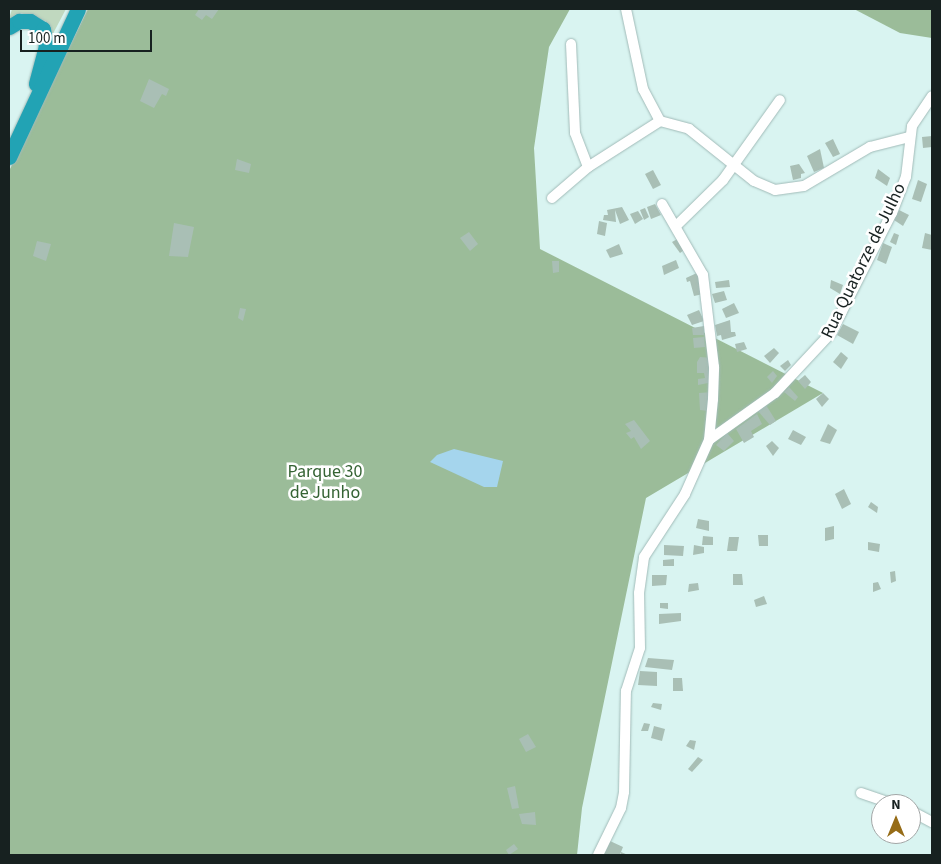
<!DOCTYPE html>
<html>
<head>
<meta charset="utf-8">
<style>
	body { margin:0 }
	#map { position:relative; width:941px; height:864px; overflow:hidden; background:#d9f4f1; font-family:"Source Sans 3",sans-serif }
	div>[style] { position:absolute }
	.green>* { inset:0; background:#c0d8bf }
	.forest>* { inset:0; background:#9bbc99 }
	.water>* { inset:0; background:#a5d5ed }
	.building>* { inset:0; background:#a9bfb5 }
	.roads { filter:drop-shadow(0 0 1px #a1bbb8) drop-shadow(0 0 1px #a1bbb8) }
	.minor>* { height:10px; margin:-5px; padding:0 5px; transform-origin:5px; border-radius:5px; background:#fff }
	.highway>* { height:15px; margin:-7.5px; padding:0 7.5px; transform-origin:7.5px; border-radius:7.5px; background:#22a3b4 }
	span { translate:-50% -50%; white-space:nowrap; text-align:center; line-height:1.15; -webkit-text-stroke:5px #fff; paint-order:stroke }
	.street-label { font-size:18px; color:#172120 }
	.park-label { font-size:18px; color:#356334 }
	.frame { position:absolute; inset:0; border:10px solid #172120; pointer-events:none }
	.north { position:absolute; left:871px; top:794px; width:50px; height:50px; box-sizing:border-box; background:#fff; border:1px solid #a2a6a6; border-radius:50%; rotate:0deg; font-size:14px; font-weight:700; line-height:20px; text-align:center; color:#172120 }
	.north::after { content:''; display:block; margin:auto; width:18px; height:22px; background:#966c17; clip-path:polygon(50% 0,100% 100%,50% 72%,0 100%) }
	.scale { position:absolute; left:20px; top:30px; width:132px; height:22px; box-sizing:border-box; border:2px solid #172120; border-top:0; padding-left:6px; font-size:15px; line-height:18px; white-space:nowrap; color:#172120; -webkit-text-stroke:4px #fff; paint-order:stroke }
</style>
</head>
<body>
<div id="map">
	<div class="green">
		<div style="clip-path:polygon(12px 9px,66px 9px,47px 45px,46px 21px,21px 13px,9px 19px)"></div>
	</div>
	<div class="forest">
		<div style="clip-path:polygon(88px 9px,570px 9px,549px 47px,534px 148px,540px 249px,823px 393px,646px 498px,582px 808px,577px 855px,9px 855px,9px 171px)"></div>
		<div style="clip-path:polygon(854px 9px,932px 9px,932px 38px,900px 33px)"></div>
	</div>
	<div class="water">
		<div style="clip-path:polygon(454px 449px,503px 461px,497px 487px,484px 487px,430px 462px,437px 455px)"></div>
	</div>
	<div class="building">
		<div style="clip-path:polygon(199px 9px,219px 9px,212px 19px,206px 15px,202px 20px,195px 15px)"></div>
		<div style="clip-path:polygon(149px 79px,169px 89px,166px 96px,162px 94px,154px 108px,140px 101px)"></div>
		<div style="clip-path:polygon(932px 136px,932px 147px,923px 148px,922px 137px)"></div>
		<div style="clip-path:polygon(833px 139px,840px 154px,833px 157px,825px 143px)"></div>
		<div style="clip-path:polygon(820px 149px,824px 168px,814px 172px,807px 156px)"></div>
		<div style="clip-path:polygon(237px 159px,251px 164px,249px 173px,235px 170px)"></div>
		<div style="clip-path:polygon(799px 164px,805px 173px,801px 174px,801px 178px,793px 180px,790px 166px)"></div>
		<div style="clip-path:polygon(878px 169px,890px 178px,887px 186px,875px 178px)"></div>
		<div style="clip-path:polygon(653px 170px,661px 185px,653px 189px,645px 174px)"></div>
		<div style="clip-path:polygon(918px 180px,927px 184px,921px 202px,912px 199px)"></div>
		<div style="clip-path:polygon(655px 204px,661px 215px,651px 219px,647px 207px)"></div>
		<div style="clip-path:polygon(622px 207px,629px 220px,620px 224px,615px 210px,616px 222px,603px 220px,604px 215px,608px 215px,607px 210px)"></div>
		<div style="clip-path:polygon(645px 208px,649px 217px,644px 220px,640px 210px)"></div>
		<div style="clip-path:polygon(899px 210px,909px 215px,903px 226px,894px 220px)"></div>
		<div style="clip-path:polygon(638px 211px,643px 219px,635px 224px,630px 214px)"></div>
		<div style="clip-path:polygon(599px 221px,607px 223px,605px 236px,597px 234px)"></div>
		<div style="clip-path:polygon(174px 223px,194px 227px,188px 257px,169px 256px)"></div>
		<div style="clip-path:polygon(469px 232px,478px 244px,470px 251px,460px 238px)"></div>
		<div style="clip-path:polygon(894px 233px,899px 235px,896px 245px,890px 242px)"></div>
		<div style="clip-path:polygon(925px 233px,932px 235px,932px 250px,922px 248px)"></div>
		<div style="clip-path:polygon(681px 237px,687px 248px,680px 253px,672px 242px)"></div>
		<div style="clip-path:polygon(37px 241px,51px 244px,46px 261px,33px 256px)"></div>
		<div style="clip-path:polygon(883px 243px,892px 247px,886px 264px,877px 260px)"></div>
		<div style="clip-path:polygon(619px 244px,623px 254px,610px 258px,606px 250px)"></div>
		<div style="clip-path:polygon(676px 260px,679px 268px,664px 275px,662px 266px)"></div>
		<div style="clip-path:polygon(552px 261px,559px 261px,559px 272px,553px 273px)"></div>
		<div style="clip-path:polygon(699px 272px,703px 294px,694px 296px,690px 281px,687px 282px,686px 278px)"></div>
		<div style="clip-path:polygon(729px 280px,730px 287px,716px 288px,715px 282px)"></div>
		<div style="clip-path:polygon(831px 280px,843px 285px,840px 294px,830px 288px)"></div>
		<div style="clip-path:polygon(724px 291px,727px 300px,715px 303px,712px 294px)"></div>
		<div style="clip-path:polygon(734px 303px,739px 313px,726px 318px,722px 309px)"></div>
		<div style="clip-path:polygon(240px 308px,246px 309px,243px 321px,238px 318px)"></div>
		<div style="clip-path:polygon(699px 310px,704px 321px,692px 325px,687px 315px)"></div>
		<div style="clip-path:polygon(730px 320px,731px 332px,735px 332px,736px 336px,722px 340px,721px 335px,717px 336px,715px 325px)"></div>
		<div style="clip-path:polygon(843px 324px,859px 332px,853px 344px,837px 335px)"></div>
		<div style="clip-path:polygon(704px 326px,704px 335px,693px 335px,692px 328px)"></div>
		<div style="clip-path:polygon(704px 337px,705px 347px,694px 348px,693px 338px)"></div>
		<div style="clip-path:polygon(744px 342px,747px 349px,737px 352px,735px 344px)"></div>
		<div style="clip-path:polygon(774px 348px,779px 353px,770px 363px,764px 356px)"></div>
		<div style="clip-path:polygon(841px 352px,848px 358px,841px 369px,833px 362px)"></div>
		<div style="clip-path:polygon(700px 357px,712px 358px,713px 382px,698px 385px,698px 379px,705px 378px,704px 373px,697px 373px,697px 362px)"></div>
		<div style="clip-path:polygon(788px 360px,791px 365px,785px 371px,780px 366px)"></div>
		<div style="clip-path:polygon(773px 371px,777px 376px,772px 383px,767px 377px)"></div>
		<div style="clip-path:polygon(805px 375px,811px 382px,805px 389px,798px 381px)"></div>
		<div style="clip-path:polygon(789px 387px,798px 397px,795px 401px,784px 392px)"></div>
		<div style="clip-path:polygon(712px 392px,708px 411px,700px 410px,699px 393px)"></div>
		<div style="clip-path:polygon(823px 393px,829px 399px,822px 407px,816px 399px)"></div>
		<div style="clip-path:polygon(766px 405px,776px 421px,770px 425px,758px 411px)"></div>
		<div style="clip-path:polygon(757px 414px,762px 424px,751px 431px,754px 437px,744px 443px,736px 429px)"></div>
		<div style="clip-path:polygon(634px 420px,650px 441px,641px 449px,634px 437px,631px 439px,626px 433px,631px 431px,625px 424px)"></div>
		<div style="clip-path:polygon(828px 424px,837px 430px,830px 444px,820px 441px)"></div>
		<div style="clip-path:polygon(793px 430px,806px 437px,801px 445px,788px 439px)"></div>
		<div style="clip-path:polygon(727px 433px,734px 441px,724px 451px,716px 445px)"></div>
		<div style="clip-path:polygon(772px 441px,779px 448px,773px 456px,766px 446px)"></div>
		<div style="clip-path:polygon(844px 489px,851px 504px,842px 509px,835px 494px)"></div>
		<div style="clip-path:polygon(871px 502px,878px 507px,877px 513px,868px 507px)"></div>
		<div style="clip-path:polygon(698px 519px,709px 521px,709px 531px,696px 528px)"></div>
		<div style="clip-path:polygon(834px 526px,834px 539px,825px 541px,825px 528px)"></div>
		<div style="clip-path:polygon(758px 535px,768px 535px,768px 546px,759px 546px)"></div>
		<div style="clip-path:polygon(703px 536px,713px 537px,713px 545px,702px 545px)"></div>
		<div style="clip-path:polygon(729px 537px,739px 537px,737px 551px,727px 551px)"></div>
		<div style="clip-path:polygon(868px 542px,880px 544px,879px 552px,868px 550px)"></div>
		<div style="clip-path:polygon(664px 545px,684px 546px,683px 556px,664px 555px)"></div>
		<div style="clip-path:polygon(694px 545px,704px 547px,704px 553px,693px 555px)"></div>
		<div style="clip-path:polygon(674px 559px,674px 566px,663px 566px,663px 560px)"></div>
		<div style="clip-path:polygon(895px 571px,896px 581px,891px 583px,890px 572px)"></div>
		<div style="clip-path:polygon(733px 574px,742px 574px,743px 585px,733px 585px)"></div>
		<div style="clip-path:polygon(652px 575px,667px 575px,666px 585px,652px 586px)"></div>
		<div style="clip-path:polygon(878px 582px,881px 589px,873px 592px,873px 583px)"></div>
		<div style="clip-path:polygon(698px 583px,699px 590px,688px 592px,689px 584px)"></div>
		<div style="clip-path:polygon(764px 596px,767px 604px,756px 607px,754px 600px)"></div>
		<div style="clip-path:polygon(660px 603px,668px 603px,668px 609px,660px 608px)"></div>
		<div style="clip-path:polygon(681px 613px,681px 621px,659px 624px,659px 614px)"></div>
		<div style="clip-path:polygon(648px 658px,674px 660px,672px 670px,645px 667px)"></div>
		<div style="clip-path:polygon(640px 671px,657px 672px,657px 686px,638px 685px)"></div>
		<div style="clip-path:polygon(673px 678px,682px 678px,683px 691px,673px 691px)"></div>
		<div style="clip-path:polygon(653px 703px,662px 704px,661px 710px,651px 707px)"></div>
		<div style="clip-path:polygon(644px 723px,650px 724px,648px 731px,641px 731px)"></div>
		<div style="clip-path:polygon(654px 726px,665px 729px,662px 741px,651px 738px)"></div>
		<div style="clip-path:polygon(528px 734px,536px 747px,526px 752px,519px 739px)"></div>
		<div style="clip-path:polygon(690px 740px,696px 741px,694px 750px,686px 746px)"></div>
		<div style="clip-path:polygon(698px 757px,703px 760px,692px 772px,688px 769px)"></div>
		<div style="clip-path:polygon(515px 786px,519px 808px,512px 809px,507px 788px)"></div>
		<div style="clip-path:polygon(535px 812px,536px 825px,522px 824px,519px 814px)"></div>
		<div style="clip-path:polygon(610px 841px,623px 847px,621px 852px,628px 855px,621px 855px,621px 852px,620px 855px,603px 855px)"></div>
		<div style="clip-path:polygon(514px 844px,518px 849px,509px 855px,506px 850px)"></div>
	</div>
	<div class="roads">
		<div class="minor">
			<div style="left:626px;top:9px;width:82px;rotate:78deg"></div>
			<div style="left:643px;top:89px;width:36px;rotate:62deg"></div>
			<div style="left:571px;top:44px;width:89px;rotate:87.4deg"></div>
			<div style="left:575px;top:133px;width:36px;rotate:69deg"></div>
			<div style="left:552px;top:198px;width:48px;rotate:-40.7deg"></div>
			<div style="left:588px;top:167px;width:85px;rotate:-32.6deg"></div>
			<div style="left:660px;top:121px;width:30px;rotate:15deg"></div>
			<div style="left:689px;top:129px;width:83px;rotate:38.7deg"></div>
			<div style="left:754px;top:181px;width:23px;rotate:23deg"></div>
			<div style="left:775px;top:190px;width:29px;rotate:-8deg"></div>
			<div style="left:804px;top:186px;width:77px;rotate:-30.6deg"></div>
			<div style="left:870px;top:147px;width:40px;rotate:-14.4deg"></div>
			<div style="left:676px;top:226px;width:66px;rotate:-44.4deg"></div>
			<div style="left:723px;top:180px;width:98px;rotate:-54.5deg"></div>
			<div style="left:709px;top:440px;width:81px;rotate:-35.5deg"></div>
			<div style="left:775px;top:393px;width:82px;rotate:-47deg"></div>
			<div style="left:831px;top:333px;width:135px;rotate:-63.1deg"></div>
			<div style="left:892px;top:213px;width:39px;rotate:-69deg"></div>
			<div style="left:906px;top:177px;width:51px;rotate:-83.3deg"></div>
			<div style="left:912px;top:126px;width:36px;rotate:-56deg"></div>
			<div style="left:861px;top:793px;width:34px;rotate:19deg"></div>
			<div style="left:911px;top:811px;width:24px;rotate:28deg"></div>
			<div style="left:598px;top:855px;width:52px;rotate:-63.9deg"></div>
			<div style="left:621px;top:808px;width:16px;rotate:-79deg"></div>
			<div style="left:624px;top:792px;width:101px;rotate:-88.9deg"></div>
			<div style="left:626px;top:691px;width:45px;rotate:-72deg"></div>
			<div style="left:640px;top:648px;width:55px;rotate:-91deg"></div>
			<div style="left:639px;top:593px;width:36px;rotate:-82deg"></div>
			<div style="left:644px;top:557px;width:75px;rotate:-56.9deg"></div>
			<div style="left:685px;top:494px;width:59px;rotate:-66deg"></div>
			<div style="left:709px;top:440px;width:41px;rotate:-84.4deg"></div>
			<div style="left:713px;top:399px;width:32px;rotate:-88deg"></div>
			<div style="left:714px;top:367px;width:93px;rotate:-96.8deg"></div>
			<div style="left:703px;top:275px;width:82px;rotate:-120deg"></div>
		</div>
		<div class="highway">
			<div style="left:9px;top:27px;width:12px;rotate:-31deg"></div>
			<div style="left:19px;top:21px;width:11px"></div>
			<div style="left:30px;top:21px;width:15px;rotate:32deg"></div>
			<div style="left:43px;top:29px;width:17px;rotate:80deg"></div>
			<div style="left:46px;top:46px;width:39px;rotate:105deg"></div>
			<div style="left:9px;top:157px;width:163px;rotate:-65deg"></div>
		</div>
	</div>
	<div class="street-label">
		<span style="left:864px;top:261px;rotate:-64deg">Rua Quatorze de Julho</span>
	</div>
	<div class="park-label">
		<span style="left:325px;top:483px">Parque 30<br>de Junho</span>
	</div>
	<div class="frame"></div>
	<div class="north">N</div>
	<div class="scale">100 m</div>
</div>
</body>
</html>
